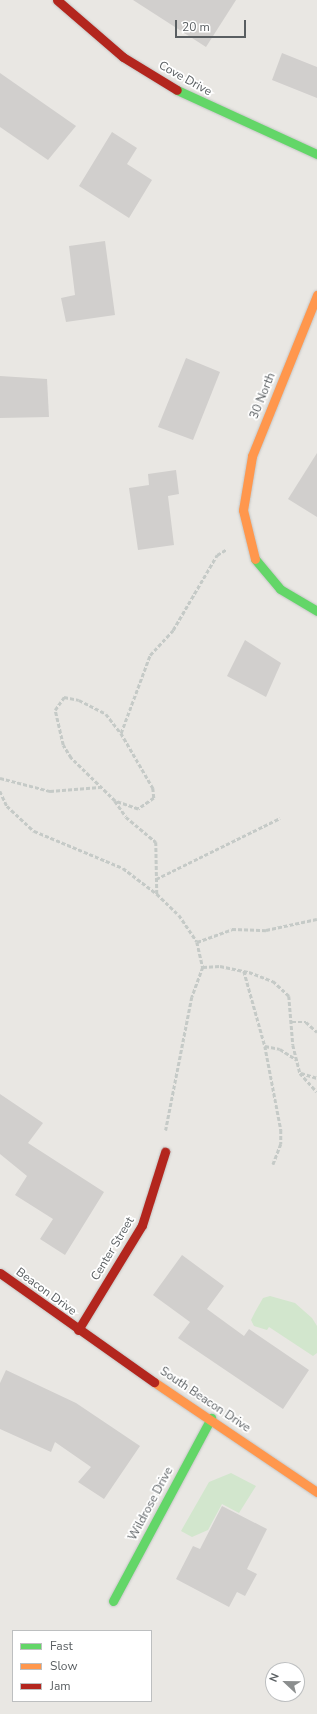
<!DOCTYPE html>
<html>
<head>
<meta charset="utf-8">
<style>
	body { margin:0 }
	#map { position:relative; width:317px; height:1714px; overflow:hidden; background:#e9e7e3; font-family:"Nunito Sans",sans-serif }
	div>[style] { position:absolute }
	.green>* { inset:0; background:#d2e6cd }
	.building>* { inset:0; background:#d1cfcd }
	.path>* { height:2.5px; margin-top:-1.25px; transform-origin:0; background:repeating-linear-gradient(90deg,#c5cac7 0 4px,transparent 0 6px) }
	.roads { filter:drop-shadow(0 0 1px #c5c6c5) drop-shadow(0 0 1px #c5c6c5) }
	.fast>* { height:9px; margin:-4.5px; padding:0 4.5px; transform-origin:4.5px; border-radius:4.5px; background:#63d668 }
	.slow>* { height:9px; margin:-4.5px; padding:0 4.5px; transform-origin:4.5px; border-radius:4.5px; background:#ff974d }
	.jam>* { height:9px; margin:-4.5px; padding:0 4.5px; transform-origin:4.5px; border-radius:4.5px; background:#b3261e }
	span { translate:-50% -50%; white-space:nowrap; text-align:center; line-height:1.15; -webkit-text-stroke:3.5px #fff; paint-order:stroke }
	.street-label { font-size:12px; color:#595e61 }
	.legend { position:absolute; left:12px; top:1630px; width:140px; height:72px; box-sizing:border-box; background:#fff; border:1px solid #bdbfc0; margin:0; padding:5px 7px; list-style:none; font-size:12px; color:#595e61 }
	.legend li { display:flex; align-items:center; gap:8px; height:20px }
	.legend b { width:20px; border:1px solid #bdbfc0 }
	.north { position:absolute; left:265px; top:1662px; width:40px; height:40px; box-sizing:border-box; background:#fff; border:1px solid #bdbfc0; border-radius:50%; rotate:292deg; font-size:11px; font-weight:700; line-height:16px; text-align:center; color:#595e61 }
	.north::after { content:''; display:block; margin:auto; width:14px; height:18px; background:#8b8e8e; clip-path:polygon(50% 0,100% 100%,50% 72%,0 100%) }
	.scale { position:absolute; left:175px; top:20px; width:71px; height:18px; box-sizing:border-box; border:2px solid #595e61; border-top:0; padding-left:5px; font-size:12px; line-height:14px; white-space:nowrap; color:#595e61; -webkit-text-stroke:3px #fff; paint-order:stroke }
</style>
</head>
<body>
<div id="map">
	<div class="green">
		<div style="clip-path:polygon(270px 1296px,295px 1303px,312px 1318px,317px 1326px,317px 1353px,313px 1356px,269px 1327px,267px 1330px,254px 1326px,251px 1320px,255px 1312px,263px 1298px)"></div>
		<div style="clip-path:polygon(231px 1473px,256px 1486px,239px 1513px,222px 1504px,208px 1530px,192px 1537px,181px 1531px,209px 1482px)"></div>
	</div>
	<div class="building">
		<div style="clip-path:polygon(133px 0,236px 0,206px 47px)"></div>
		<div style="clip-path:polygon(282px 53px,317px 67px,317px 98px,272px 80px)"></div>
		<div style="clip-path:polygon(0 73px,76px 126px,48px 160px,0 127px)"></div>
		<div style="clip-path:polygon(112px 132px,137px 148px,127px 164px,152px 180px,129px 218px,79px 186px)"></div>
		<div style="clip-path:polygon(105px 241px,115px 315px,66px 322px,61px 298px,75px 295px,69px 246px)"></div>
		<div style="clip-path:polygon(186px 358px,220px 372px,193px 440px,158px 427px)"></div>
		<div style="clip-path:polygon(0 376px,47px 379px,49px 417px,0 418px)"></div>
		<div style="clip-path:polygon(317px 453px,317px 517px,288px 499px)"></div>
		<div style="clip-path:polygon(176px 470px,179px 494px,168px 496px,174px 545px,138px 550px,129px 488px,149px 485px,148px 474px)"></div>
		<div style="clip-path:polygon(245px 640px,281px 663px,266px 697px,227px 676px)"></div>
		<div style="clip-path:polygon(0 1094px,43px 1123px,28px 1143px,104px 1192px,65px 1255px,40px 1239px,53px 1219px,15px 1195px,27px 1176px,0 1154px)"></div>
		<div style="clip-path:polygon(182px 1255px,224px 1286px,207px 1309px,244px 1336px,249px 1329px,309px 1370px,283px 1409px,178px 1338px,190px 1322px,153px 1295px)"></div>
		<div style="clip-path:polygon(6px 1370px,76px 1403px,140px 1446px,104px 1499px,78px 1482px,91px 1467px,55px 1442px,51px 1452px,0 1429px,0 1383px)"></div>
		<div style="clip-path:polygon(222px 1506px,267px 1529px,247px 1569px,257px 1574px,245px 1596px,237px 1592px,229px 1607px,176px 1579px,193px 1546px,200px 1549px)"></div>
	</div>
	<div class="path">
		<div style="left:121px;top:733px;width:64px;rotate:59.8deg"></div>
		<div style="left:153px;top:788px;width:10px;rotate:84deg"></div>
		<div style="left:154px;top:798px;width:19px;rotate:145deg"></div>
		<div style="left:138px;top:809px;width:24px;rotate:-161deg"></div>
		<div style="left:115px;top:801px;width:62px;rotate:-135.7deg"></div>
		<div style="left:71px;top:758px;width:15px;rotate:-122deg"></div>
		<div style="left:63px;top:745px;width:36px;rotate:-103deg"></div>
		<div style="left:55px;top:710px;width:16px;rotate:-55deg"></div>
		<div style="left:64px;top:697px;width:15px;rotate:11deg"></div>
		<div style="left:79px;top:700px;width:30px;rotate:27deg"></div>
		<div style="left:106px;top:714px;width:24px;rotate:52deg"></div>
		<div style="left:121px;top:733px;width:83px;rotate:-69.6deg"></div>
		<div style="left:150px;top:655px;width:34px;rotate:-47deg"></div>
		<div style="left:173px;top:630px;width:87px;rotate:-59.6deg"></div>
		<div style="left:217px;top:555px;width:12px;rotate:-31deg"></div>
		<div style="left:0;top:778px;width:52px;rotate:14.6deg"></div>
		<div style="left:50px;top:791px;width:50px;rotate:-4.6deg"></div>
		<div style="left:0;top:791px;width:17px;rotate:65deg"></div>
		<div style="left:7px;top:806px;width:37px;rotate:43deg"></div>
		<div style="left:34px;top:831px;width:96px;rotate:22.6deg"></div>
		<div style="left:123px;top:868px;width:43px;rotate:37.4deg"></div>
		<div style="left:157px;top:894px;width:30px;rotate:44deg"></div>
		<div style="left:179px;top:915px;width:32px;rotate:56deg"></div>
		<div style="left:197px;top:942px;width:26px;rotate:77deg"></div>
		<div style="left:203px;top:967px;width:32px;rotate:110deg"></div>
		<div style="left:192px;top:997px;width:136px;rotate:101.1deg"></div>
		<div style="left:115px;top:801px;width:19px;rotate:55deg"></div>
		<div style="left:126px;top:817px;width:39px;rotate:40deg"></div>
		<div style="left:156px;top:842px;width:52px;rotate:88.9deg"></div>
		<div style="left:156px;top:879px;width:138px;rotate:-26.2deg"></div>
		<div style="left:197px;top:942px;width:37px;rotate:-20deg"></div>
		<div style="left:232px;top:929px;width:34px;rotate:2deg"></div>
		<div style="left:266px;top:930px;width:52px;rotate:-12.2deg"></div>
		<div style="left:203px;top:967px;width:17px;rotate:-3deg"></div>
		<div style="left:220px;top:966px;width:30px;rotate:12deg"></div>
		<div style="left:249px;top:972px;width:26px;rotate:21deg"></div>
		<div style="left:273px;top:981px;width:22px;rotate:43deg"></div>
		<div style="left:289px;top:996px;width:49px;rotate:85.3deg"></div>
		<div style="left:293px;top:1045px;width:29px;rotate:76deg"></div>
		<div style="left:300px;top:1073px;width:25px;rotate:48deg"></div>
		<div style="left:244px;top:971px;width:78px;rotate:74.4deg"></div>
		<div style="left:265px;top:1046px;width:86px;rotate:79.2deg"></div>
		<div style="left:281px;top:1130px;width:14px;rotate:90deg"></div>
		<div style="left:281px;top:1144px;width:22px;rotate:111deg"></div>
		<div style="left:292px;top:1022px;width:14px"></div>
		<div style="left:306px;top:1022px;width:15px;rotate:42deg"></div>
		<div style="left:265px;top:1046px;width:15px;rotate:11deg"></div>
		<div style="left:280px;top:1049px;width:20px;rotate:33deg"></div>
		<div style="left:301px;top:1073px;width:17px;rotate:17deg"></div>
	</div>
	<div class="roads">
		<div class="fast">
			<div style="left:177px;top:90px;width:154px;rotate:24.6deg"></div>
			<div style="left:255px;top:559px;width:39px;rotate:50deg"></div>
			<div style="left:280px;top:589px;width:43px;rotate:30.7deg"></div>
			<div style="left:113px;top:1601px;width:208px;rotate:-61.8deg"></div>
		</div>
		<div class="slow">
			<div style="left:255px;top:559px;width:50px;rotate:-103.8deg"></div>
			<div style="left:243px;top:510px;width:55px;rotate:-80.5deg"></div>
			<div style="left:252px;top:456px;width:174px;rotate:-68deg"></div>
			<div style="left:154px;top:1382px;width:197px;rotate:34deg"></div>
		</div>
		<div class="jam">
			<div style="left:57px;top:0;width:87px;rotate:40.8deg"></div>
			<div style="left:123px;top:57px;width:63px;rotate:31.4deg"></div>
			<div style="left:0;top:1273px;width:189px;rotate:35.3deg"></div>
			<div style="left:78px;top:1330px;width:123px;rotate:-58.6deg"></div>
			<div style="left:142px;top:1225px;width:77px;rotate:-72.5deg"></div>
		</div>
	</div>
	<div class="street-label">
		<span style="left:185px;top:79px;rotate:29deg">Cove Drive</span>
		<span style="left:263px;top:396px;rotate:-68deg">30 North</span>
		<span style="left:113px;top:1249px;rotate:-59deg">Center Street</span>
		<span style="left:46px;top:1292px;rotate:36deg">Beacon Drive</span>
		<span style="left:205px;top:1400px;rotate:34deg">South Beacon Drive</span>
		<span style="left:151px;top:1504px;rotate:-62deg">Wildrose Drive</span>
	</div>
	<ul class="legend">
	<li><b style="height:5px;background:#63d668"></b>Fast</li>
	<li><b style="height:5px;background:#ff974d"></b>Slow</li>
	<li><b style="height:5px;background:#b3261e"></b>Jam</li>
	</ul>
	<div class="north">N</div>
	<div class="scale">20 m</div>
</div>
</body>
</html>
